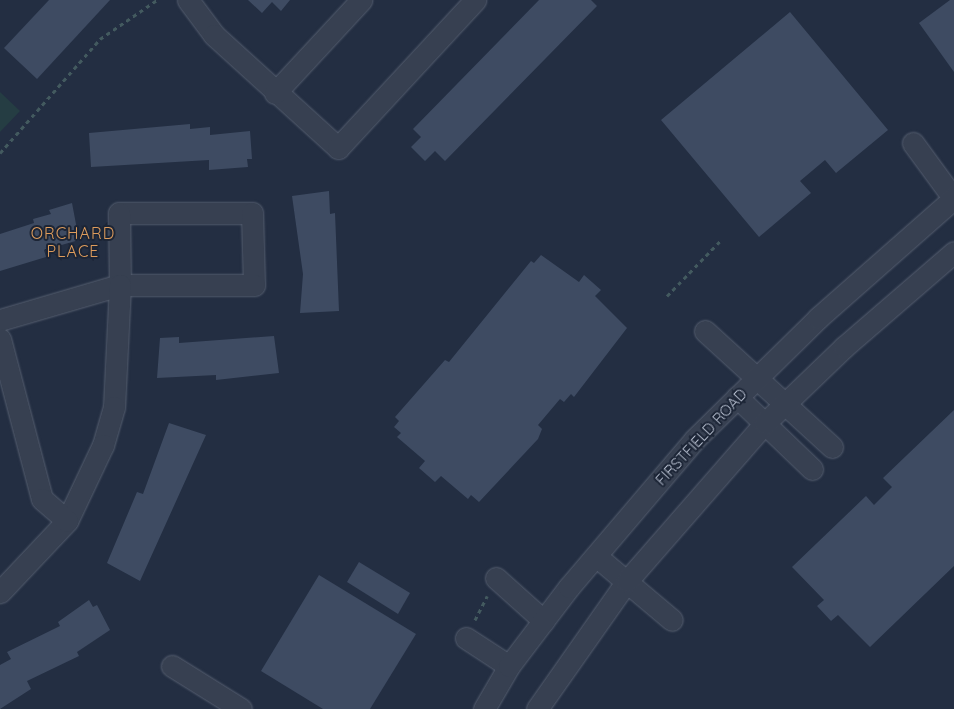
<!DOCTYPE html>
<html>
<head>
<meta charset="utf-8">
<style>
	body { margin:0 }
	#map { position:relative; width:954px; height:709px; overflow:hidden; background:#232e42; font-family:Quicksand,sans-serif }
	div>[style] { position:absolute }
	.green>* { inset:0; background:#253d43 }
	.building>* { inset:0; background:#3e4b62 }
	.path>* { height:3px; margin-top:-1.5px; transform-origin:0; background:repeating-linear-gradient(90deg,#435a5f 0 4px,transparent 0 8px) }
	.roads { filter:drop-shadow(0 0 1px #555e6f) drop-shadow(0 0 1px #555e6f) }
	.minor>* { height:21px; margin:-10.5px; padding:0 10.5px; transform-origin:10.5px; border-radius:10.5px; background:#374051 }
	span { translate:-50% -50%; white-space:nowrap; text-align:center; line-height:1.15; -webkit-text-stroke:4px #1c2536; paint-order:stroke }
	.street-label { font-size:15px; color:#b4bccc }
	.neighbourhood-label { font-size:16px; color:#de9c5c; letter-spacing:1px }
</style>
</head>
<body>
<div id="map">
	<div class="green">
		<div style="clip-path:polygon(0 92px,20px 111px,0 132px)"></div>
	</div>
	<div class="building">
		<div style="clip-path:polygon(49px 0,110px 0,37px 79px,4px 48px)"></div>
		<div style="clip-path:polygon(248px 0,290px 0,281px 11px,272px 2px,262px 13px)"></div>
		<div style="clip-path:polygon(539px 0,591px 0,597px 6px,445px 161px,435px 151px,425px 161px,411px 147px,421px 137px,413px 129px)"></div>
		<div style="clip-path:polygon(950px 0,954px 0,954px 72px,919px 23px)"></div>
		<div style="clip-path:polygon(790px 12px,888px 130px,836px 173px,825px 160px,800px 181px,811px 193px,759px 237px,661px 120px)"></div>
		<div style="clip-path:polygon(190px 124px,190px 129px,210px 127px,210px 135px,250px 131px,252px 159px,247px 159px,248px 167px,209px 170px,209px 160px,91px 167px,89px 133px)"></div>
		<div style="clip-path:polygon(329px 191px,330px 214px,335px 213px,339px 311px,300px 313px,303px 274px,292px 196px)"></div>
		<div style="clip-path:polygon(72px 203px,79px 240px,44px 250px,46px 257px,0 271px,0 234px,34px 223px,33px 219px,51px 214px,49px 210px)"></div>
		<div style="clip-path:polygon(541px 255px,579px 282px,584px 275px,601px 290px,595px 296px,627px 328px,574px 397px,571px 394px,564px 402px,560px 399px,538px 425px,542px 429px,538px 439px,479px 502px,471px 495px,468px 499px,441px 476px,435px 482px,419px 468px,425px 461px,397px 437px,401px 433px,394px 427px,399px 421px,395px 417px,445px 360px,449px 362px,531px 261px,534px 263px)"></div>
		<div style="clip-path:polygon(274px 336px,279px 373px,216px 380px,216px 375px,157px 378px,160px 338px,179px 337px,179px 343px)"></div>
		<div style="clip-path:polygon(954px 410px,954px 566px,870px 647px,838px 615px,831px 621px,817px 606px,824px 600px,792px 567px,866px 496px,874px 505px,892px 487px,883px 478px)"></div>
		<div style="clip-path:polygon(169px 423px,206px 435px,140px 581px,107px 563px,137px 492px,143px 494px)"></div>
		<div style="clip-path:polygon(359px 562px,410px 593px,398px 614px,347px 582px)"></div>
		<div style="clip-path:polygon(319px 575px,416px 634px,370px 709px,323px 709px,261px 671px)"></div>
		<div style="clip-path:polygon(89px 600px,93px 607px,97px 605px,110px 630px,77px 652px,79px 656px,27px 681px,31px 689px,0 709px,0 665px,11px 659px,7px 652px,60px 626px,58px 622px)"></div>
	</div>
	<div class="path">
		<div style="left:0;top:153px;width:152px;rotate:-48.7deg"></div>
		<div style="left:100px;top:39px;width:69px;rotate:-34.4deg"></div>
		<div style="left:667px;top:296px;width:79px;rotate:-46deg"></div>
		<div style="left:475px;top:620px;width:27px;rotate:-63deg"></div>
	</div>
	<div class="roads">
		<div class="minor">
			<div style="left:188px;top:0;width:44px;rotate:53.4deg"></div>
			<div style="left:214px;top:35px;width:168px;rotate:42.3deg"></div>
			<div style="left:338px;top:148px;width:202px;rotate:-47.2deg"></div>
			<div style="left:275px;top:93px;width:127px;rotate:-47.2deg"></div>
			<div style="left:913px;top:143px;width:69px;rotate:53.8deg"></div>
			<div style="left:119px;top:213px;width:133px"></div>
			<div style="left:252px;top:213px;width:72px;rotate:88.4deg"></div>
			<div style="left:254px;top:285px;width:134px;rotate:180deg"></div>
			<div style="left:120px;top:285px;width:72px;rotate:-90.8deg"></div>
			<div style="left:0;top:320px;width:125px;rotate:-16.3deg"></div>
			<div style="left:120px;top:285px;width:122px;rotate:92.8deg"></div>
			<div style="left:114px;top:407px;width:40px;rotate:106deg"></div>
			<div style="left:103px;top:445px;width:84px;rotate:115.3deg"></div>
			<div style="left:67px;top:521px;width:98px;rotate:133.3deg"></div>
			<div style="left:705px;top:331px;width:172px;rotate:42.4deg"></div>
			<div style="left:0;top:339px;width:165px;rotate:75.3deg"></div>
			<div style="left:42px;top:499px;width:33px;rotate:41deg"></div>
			<div style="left:737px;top:397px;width:104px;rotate:43.8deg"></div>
			<div style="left:596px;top:556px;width:99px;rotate:40.1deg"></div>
			<div style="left:496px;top:578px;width:64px;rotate:41.9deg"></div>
			<div style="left:466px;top:638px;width:51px;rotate:33.1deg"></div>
			<div style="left:172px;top:666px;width:81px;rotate:31.9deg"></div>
			<div style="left:484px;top:709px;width:50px;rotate:-59.8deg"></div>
			<div style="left:509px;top:666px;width:99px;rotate:-52.8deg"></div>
			<div style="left:569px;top:587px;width:194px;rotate:-49.6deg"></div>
			<div style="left:695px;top:439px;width:173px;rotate:-44.5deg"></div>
			<div style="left:818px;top:318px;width:181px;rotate:-41.4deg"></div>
			<div style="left:537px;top:709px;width:156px;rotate:-54.9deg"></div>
			<div style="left:627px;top:581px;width:210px;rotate:-48.9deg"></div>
			<div style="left:765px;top:423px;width:110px;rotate:-43.9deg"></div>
			<div style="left:844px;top:347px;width:145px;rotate:-40.8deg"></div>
		</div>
	</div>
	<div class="street-label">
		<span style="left:701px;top:437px;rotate:-47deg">FIRSTFIELD ROAD</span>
	</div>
	<div class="neighbourhood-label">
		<span style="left:73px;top:242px">ORCHARD<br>PLACE</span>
	</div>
</div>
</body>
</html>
